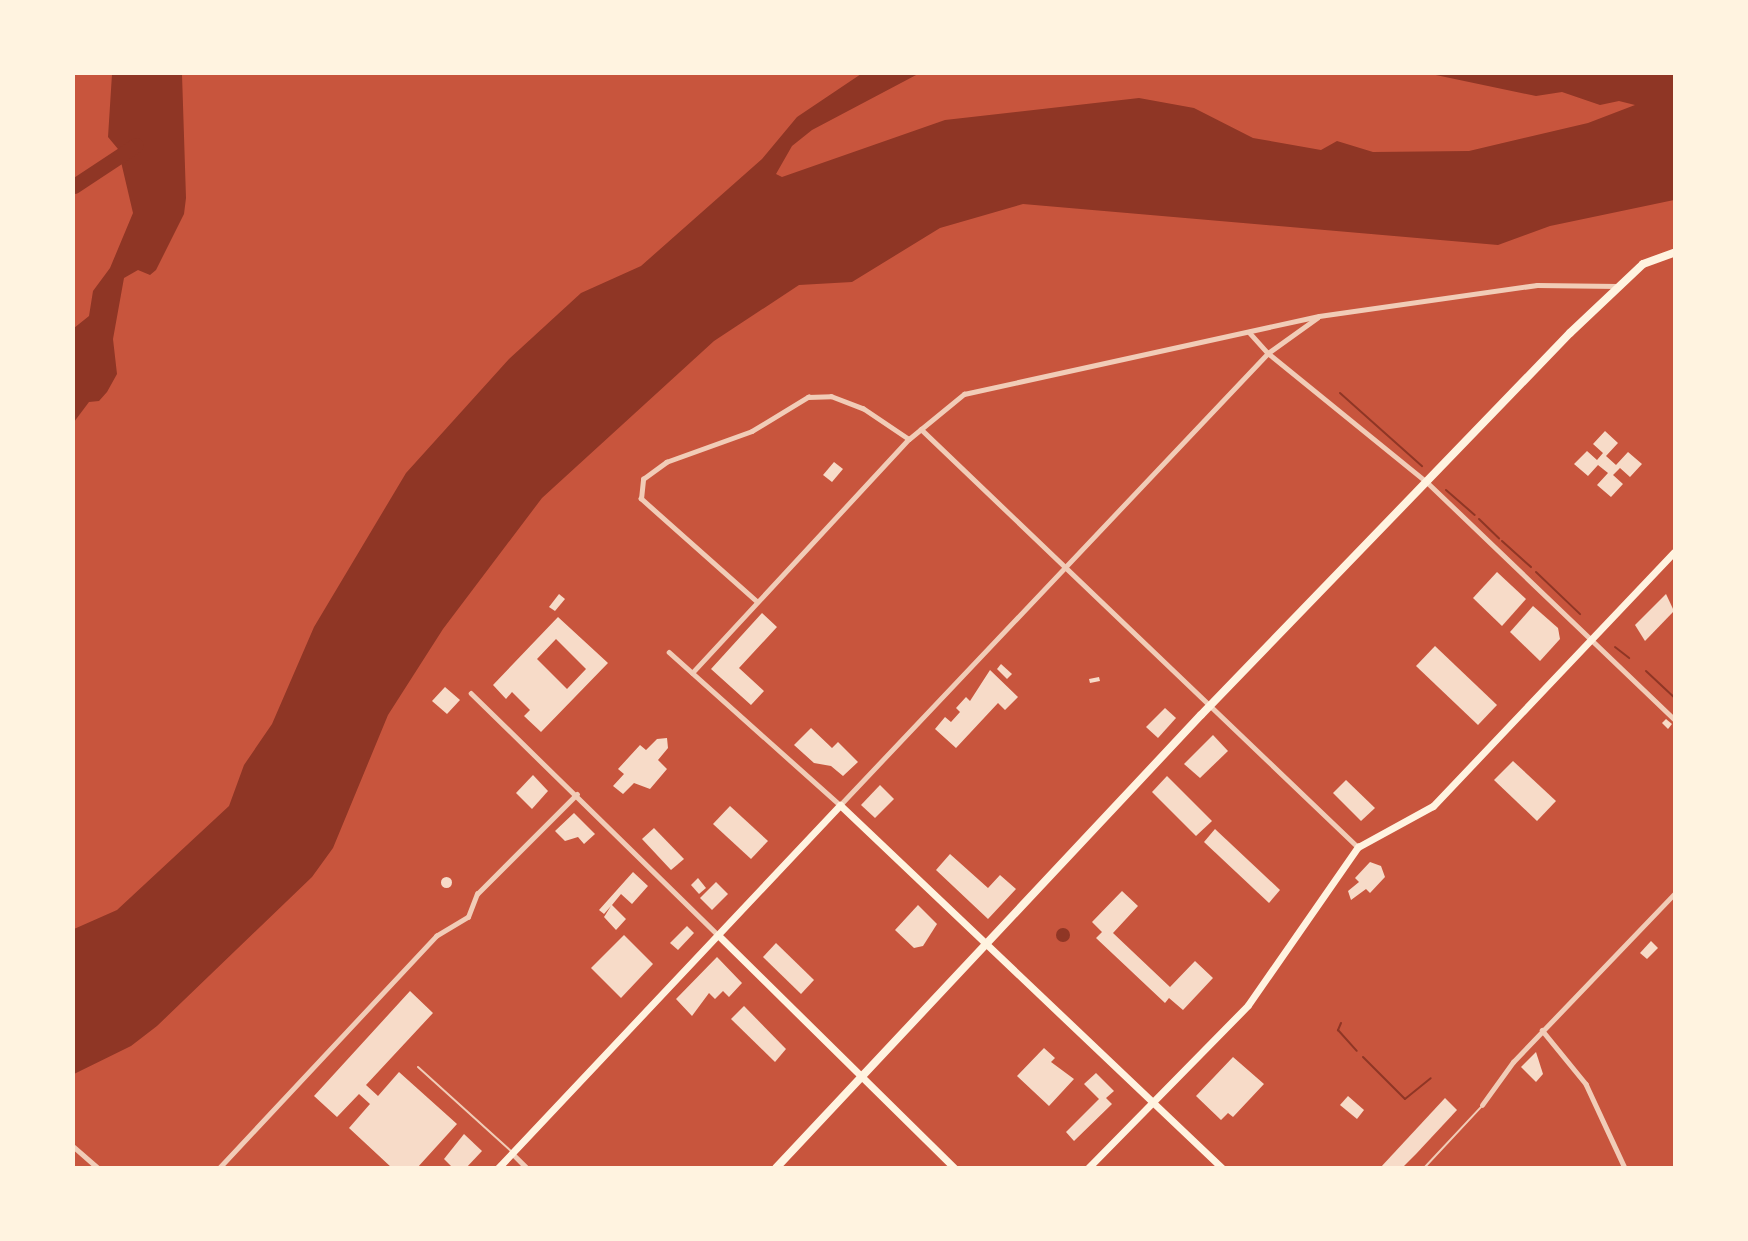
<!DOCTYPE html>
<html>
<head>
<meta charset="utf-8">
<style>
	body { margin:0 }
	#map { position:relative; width:1748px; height:1241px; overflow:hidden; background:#c8553d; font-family:"Exo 2",sans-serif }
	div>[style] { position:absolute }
	.water>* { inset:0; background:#8f3625 }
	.round { border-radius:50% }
	.stream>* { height:2px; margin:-1px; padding:0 1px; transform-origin:1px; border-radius:1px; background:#8f3625 }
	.river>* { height:15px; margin:-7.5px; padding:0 7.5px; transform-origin:7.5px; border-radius:7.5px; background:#8f3625 }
	.building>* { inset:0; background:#f7dbc8 }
	.service>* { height:2px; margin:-1px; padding:0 1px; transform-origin:1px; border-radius:1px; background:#f1ccb7 }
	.minor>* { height:4.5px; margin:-2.25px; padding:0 2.25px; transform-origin:2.25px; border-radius:2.25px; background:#f1ccb7 }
	.secondary>* { height:7px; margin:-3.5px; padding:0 3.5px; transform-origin:3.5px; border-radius:3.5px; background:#fff3e0 }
	.primary>* { height:8px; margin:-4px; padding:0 4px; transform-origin:4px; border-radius:4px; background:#fff3e0 }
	span { translate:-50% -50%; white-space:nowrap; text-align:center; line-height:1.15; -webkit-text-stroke:4.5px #fff3e0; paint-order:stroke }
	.frame { position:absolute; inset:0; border:75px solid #fff3e0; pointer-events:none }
</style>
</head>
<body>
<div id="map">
	<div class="water">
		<div style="clip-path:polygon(112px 74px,182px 74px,186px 198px,184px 214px,156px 270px,150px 275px,138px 270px,124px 278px,113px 339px,117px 374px,107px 392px,99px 401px,89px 402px,74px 422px,74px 328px,89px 316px,93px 291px,110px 268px,133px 213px,118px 149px,108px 137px)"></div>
		<div style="clip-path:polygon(861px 74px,918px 74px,812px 130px,792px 146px,776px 174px,782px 177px,945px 120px,1139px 98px,1194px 108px,1253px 138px,1321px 150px,1337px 141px,1373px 152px,1469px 151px,1588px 123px,1635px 105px,1619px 101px,1600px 105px,1562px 92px,1536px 96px,1431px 74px,1674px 74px,1674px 200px,1550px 226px,1498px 245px,1023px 204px,940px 228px,852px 282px,799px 285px,714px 341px,542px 498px,443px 629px,388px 715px,333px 848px,312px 877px,157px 1026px,131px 1046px,74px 1074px,74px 929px,117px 910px,229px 806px,244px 765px,272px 724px,314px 627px,406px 473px,509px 359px,581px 293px,641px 266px,762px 159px,797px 117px)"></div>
		<div class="round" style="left:1056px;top:928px;width:14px;height:14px"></div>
	</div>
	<div class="stream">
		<div style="left:1340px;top:393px;width:110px;rotate:41.7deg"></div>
		<div style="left:1446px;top:490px;width:38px;rotate:41deg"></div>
		<div style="left:1479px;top:519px;width:28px;rotate:44deg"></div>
		<div style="left:1502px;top:541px;width:39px;rotate:42deg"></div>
		<div style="left:1536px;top:572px;width:61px;rotate:43.7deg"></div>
		<div style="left:1615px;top:647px;width:18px;rotate:38deg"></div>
		<div style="left:1646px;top:671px;width:38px;rotate:43deg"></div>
		<div style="left:1341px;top:1023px;width:8px;rotate:113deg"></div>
		<div style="left:1338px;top:1030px;width:28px;rotate:48deg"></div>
		<div style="left:1363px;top:1057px;width:59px;rotate:45deg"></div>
		<div style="left:1405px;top:1099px;width:33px;rotate:-39deg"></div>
	</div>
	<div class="river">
		<div style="left:74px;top:186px;width:74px;rotate:-33.5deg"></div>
	</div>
	<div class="building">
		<div style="clip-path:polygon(1605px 431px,1618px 443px,1606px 456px,1616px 465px,1628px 452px,1642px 464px,1630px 477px,1620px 468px,1613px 475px,1623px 484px,1611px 497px,1597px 485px,1608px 473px,1598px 465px,1588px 476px,1574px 464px,1587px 451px,1597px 460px,1603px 453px,1593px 444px)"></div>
		<div style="clip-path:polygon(834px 462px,843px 469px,832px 482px,823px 475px)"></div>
		<div style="clip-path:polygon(1497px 572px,1526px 599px,1502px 626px,1473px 598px)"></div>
		<div style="clip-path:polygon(559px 594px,565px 599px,555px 611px,549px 607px)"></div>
		<div style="clip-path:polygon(1666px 594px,1674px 611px,1645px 641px,1635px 625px)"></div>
		<div style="clip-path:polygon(1533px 606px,1558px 628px,1560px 639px,1540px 661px,1510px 632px)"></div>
		<div style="clip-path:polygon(762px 613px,777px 627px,739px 668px,764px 691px,751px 705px,711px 669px)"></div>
		<div style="clip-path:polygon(evenodd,558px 617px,608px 663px,541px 732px,524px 716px,530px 710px,512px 692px,506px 699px,493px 685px,558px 617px,556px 639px,586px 669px,567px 689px,537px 659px,556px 639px)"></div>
		<div style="clip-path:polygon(1435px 646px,1497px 705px,1478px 725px,1416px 666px)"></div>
		<div style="clip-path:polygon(1001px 664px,1012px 674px,1007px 679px,997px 669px)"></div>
		<div style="clip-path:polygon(990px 670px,1018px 697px,1005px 710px,998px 703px,956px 748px,935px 729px,945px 717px,951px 722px,960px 712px,956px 708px,966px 697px,970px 701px)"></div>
		<div style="clip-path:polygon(1099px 677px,1100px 681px,1090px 683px,1089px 679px)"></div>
		<div style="clip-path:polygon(445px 687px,460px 700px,447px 714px,432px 701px)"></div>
		<div style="clip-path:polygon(1165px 708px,1176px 718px,1158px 738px,1146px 727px)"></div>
		<div style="clip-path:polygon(1666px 719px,1672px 724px,1668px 729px,1662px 723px)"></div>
		<div style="clip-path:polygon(811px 728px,832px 748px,838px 742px,858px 762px,843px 776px,831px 766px,814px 763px,794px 745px)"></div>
		<div style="clip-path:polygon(1213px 735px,1228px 751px,1200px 778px,1184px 764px)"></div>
		<div style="clip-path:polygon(667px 738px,668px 748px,658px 760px,667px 769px,650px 789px,634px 783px,623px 794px,613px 786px,624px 774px,618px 769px,640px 745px,646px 750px,657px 739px)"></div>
		<div style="clip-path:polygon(1513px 761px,1556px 801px,1537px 821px,1494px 780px)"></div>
		<div style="clip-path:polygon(533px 775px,548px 791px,532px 809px,516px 793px)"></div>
		<div style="clip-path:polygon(1167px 776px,1212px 821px,1196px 836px,1152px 792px)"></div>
		<div style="clip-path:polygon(1346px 780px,1375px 808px,1361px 821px,1333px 793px)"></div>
		<div style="clip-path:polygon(880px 785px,894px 799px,875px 818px,861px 805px)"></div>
		<div style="clip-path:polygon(730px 806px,768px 841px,751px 859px,713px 824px)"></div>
		<div style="clip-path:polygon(574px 813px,595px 834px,584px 844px,578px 837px,565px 841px,555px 831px)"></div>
		<div style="clip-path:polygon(654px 828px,684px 859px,671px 870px,642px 839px)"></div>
		<div style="clip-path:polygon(1215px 829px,1280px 890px,1269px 903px,1204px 842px)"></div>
		<div style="clip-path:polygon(950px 854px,988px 888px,1000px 875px,1016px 889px,988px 919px,936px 870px)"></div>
		<div style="clip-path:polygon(1370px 862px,1381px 866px,1385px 877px,1370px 893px,1366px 889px,1351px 900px,1348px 891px,1359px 882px,1355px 878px)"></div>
		<div style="clip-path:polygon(633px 872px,648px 886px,632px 904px,621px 894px,612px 905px,626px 919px,616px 930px,604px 917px,611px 906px,604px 914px,599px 910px)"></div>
		<div class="round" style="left:440.5px;top:876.5px;width:11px;height:11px"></div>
		<div style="clip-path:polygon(698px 878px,706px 888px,699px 894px,691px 885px)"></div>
		<div style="clip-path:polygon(716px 882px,728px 894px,712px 910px,700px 898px)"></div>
		<div style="clip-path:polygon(1122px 891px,1138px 906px,1113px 933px,1170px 987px,1195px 961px,1213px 978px,1183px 1010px,1169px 998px,1165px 1003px,1096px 938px,1102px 932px,1092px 922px)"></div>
		<div style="clip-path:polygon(918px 905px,937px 924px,923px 946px,914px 948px,895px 930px)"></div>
		<div style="clip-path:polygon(687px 926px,694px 933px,678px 950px,670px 943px)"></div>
		<div style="clip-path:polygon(624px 935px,653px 964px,621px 998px,591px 968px)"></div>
		<div style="clip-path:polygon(1651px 941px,1658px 948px,1647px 959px,1640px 953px)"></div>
		<div style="clip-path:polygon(776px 943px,814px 980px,801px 994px,763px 957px)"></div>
		<div style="clip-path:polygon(717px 957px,742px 983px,729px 997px,723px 991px,715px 999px,709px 993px,692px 1016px,676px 999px)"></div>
		<div style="clip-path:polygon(410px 991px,433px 1013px,366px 1085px,378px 1096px,399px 1072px,457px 1124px,417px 1168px,392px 1168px,349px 1128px,370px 1104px,359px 1094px,337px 1117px,314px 1096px)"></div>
		<div style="clip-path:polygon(744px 1006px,786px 1049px,775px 1062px,731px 1019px)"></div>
		<div style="clip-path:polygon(1044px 1048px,1055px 1058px,1051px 1062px,1074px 1079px,1049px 1106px,1017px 1076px)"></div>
		<div style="clip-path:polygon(1536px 1052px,1543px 1074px,1536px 1082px,1521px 1067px)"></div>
		<div style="clip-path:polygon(1233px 1057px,1264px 1084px,1233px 1117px,1228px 1113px,1221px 1120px,1196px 1096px)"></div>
		<div style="clip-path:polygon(1096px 1073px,1114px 1091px,1106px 1098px,1112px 1104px,1074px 1141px,1066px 1132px,1099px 1099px,1084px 1084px)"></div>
		<div style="clip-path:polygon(1348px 1096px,1364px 1110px,1357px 1119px,1340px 1105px)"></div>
		<div style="clip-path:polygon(1445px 1098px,1457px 1110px,1416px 1154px,1402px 1168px,1380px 1168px)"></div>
		<div style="clip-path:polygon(464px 1134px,482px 1151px,466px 1168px,453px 1168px,444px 1159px)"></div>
	</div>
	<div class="service">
		<div style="left:418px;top:1067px;width:127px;rotate:42.1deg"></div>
		<div style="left:1424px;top:1168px;width:85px;rotate:-46.9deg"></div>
	</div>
	<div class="minor">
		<div style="left:1249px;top:332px;width:28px;rotate:48deg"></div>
		<div style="left:1268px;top:353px;width:206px;rotate:39.1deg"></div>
		<div style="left:1428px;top:483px;width:341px;rotate:43.8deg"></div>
		<div style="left:921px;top:429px;width:605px;rotate:43.73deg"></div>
		<div style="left:756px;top:601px;width:154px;rotate:-138.4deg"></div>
		<div style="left:641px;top:499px;width:20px;rotate:-84deg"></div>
		<div style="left:643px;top:479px;width:29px;rotate:-36deg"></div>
		<div style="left:666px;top:462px;width:91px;rotate:-19.8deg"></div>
		<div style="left:752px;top:431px;width:66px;rotate:-31.3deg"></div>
		<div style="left:808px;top:397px;width:23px;rotate:-2deg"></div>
		<div style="left:831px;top:396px;width:34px;rotate:21deg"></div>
		<div style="left:863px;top:408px;width:55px;rotate:34deg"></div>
		<div style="left:669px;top:652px;width:229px;rotate:41.8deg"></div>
		<div style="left:840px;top:805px;width:622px;rotate:-46.56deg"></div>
		<div style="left:1268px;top:353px;width:60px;rotate:-35.5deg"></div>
		<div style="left:692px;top:673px;width:319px;rotate:-47.2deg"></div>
		<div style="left:909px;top:439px;width:71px;rotate:-39.3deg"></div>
		<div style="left:964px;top:394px;width:363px;rotate:-12.4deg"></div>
		<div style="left:1319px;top:316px;width:220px;rotate:-8.1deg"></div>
		<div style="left:1537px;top:285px;width:80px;rotate:0.7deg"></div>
		<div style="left:471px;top:693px;width:346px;rotate:44.4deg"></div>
		<div style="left:1542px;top:1030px;width:70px;rotate:50.8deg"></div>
		<div style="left:1586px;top:1084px;width:93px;rotate:65.1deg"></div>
		<div style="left:1482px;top:1105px;width:53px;rotate:-54.2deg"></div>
		<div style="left:1513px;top:1062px;width:233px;rotate:-46.2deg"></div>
		<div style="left:74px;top:1147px;width:32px;rotate:41deg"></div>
		<div style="left:512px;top:1153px;width:21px;rotate:45deg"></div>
		<div style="left:219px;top:1168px;width:318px;rotate:-46.9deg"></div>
		<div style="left:436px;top:936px;width:37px;rotate:-31deg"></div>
		<div style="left:468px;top:917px;width:25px;rotate:-69deg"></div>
		<div style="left:477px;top:894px;width:141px;rotate:-45deg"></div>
	</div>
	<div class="secondary">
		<div style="left:718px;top:935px;width:332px;rotate:44.6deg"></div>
		<div style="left:498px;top:1168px;width:499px;rotate:-46.7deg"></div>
		<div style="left:840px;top:805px;width:527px;rotate:43.54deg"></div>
		<div style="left:1088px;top:1168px;width:228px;rotate:-45.5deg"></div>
		<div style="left:1248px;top:1005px;width:193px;rotate:-55.2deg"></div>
		<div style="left:1358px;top:847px;width:85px;rotate:-28.7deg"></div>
		<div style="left:1433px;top:806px;width:350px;rotate:-46.5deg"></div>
	</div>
	<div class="primary">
		<div style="left:776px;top:1168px;width:621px;rotate:-46.83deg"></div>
		<div style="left:1201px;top:715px;width:531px;rotate:-45.99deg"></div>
		<div style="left:1570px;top:333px;width:100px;rotate:-43.4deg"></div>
		<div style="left:1643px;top:264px;width:33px;rotate:-20deg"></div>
	</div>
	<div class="frame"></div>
</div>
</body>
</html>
